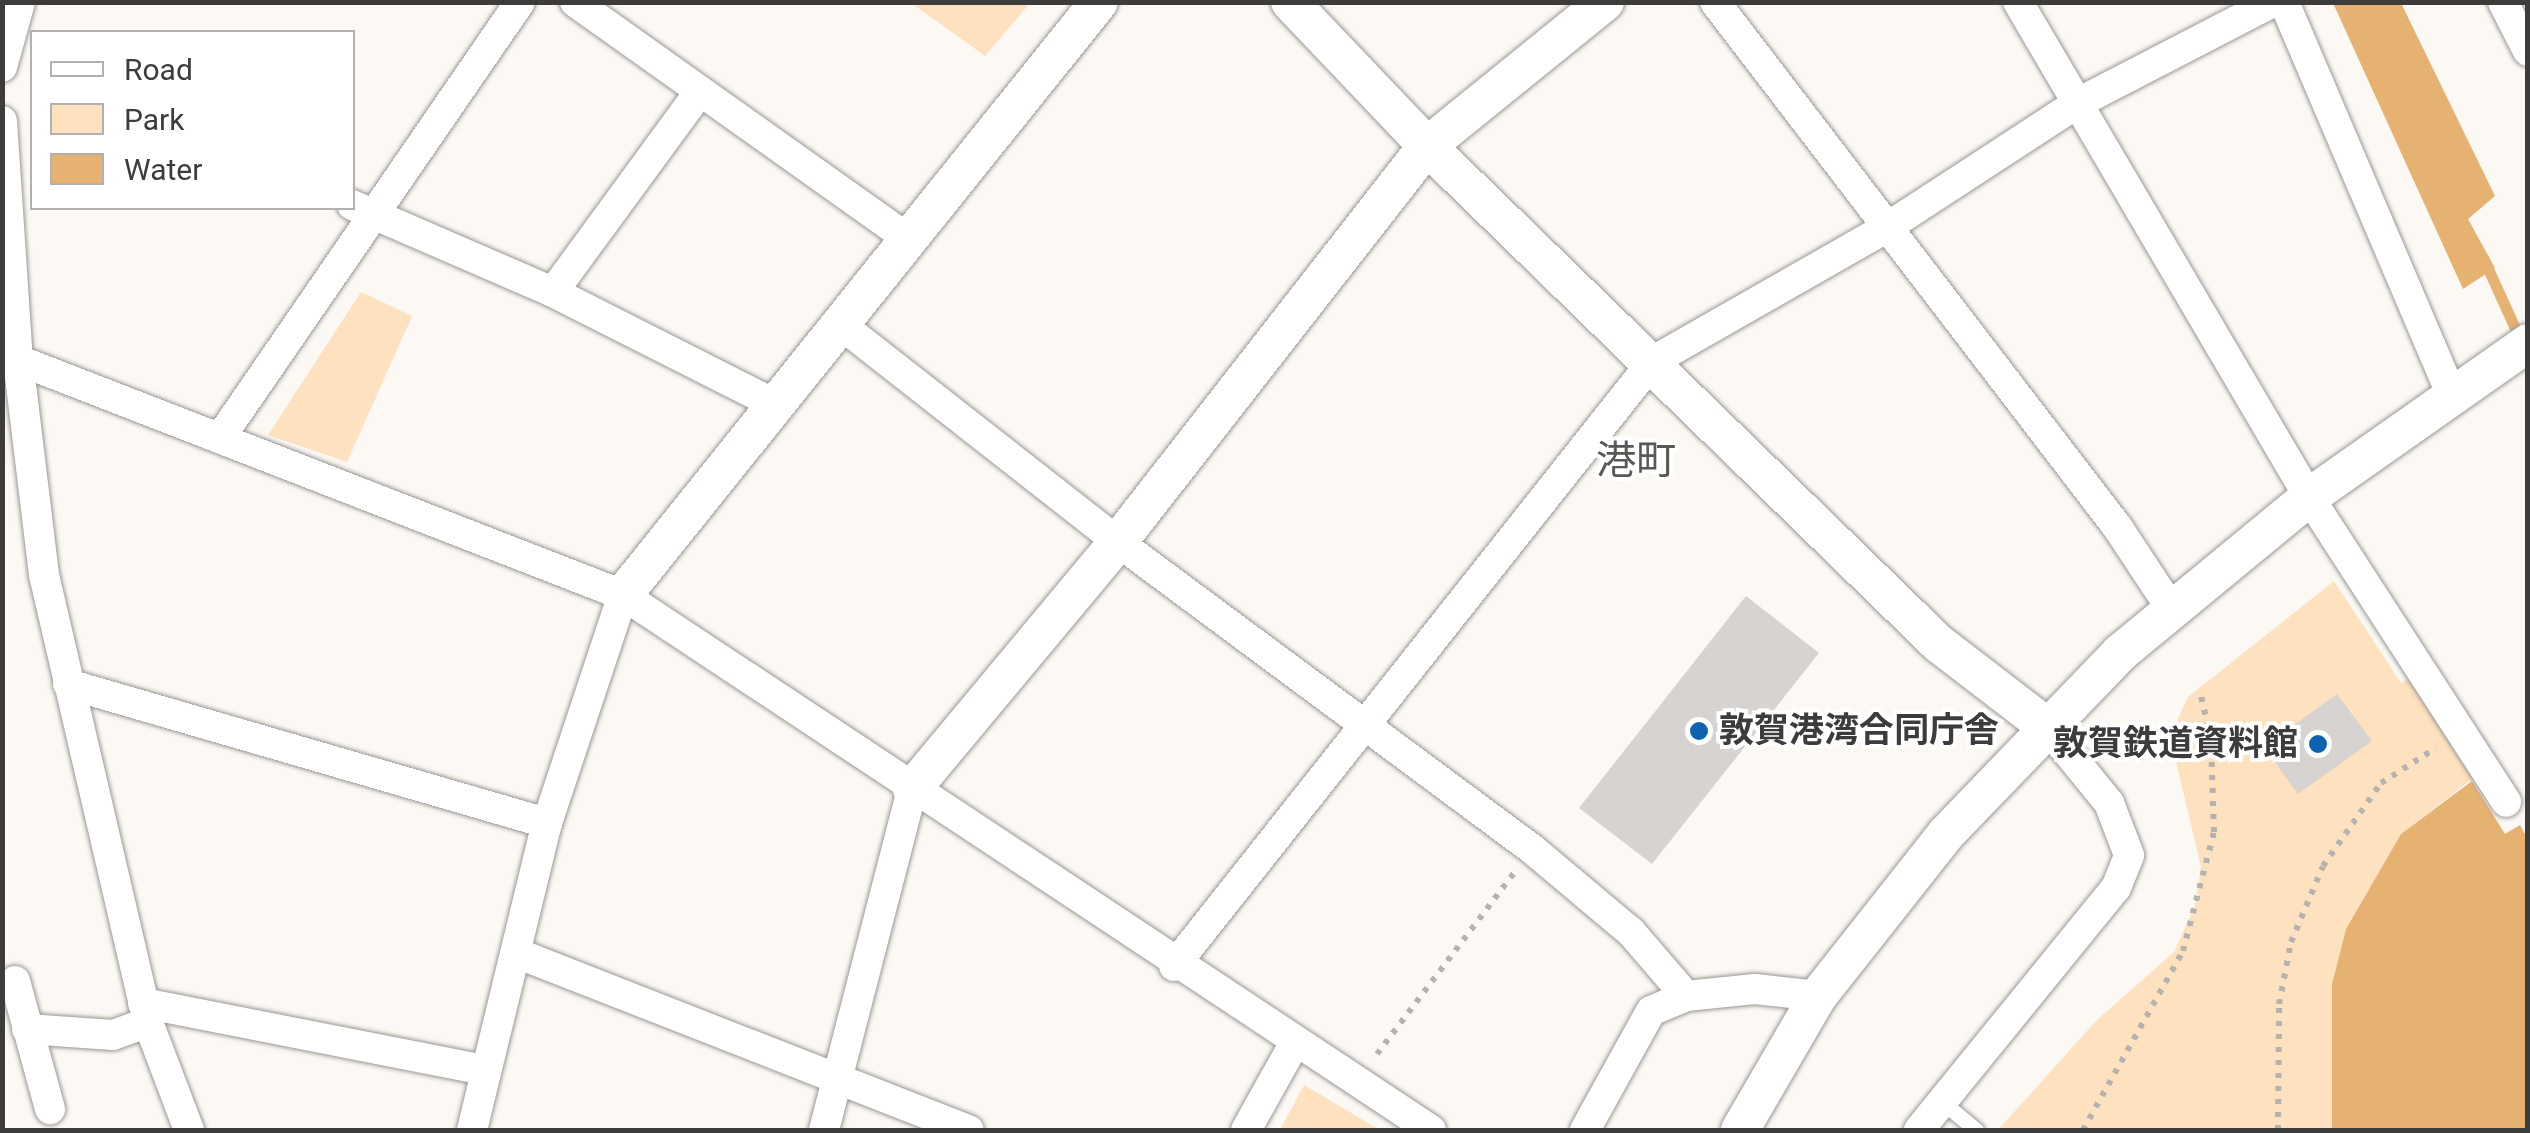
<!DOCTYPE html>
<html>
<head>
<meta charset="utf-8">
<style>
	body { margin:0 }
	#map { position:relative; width:2530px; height:1133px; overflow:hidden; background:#fcf9f5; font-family:Roboto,"Noto Sans JP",sans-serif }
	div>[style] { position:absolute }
	.green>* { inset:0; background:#fee1be }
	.water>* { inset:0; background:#e5b272 }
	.stream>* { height:11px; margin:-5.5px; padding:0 5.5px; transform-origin:5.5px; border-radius:5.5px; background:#e5b272 }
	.building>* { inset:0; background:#d7d3d0 }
	.path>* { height:6px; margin-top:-3px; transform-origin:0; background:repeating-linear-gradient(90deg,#b5b3b0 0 5px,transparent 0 13px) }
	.roads { filter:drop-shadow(0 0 2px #9a9794) drop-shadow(0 0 2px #9a9794) }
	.service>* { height:15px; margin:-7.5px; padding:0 7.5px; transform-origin:7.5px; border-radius:7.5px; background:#fff }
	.minor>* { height:30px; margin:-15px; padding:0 15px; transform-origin:15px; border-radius:15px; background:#fff }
	.tertiary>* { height:38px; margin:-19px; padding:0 19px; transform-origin:19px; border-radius:19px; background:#fff }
	.dots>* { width:28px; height:28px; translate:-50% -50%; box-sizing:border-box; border:5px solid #fff; border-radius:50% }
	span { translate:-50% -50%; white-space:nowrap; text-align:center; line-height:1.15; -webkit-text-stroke:8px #fff; paint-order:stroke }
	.poi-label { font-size:35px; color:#3e3c3b; font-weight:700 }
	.left { translate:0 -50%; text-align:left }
	.right { translate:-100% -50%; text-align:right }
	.quarter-label { font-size:40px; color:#5a5754 }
	.frame { position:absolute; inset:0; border:5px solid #3e3c3b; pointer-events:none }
	.legend { position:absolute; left:30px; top:30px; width:325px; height:180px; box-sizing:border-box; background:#fff; border:2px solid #b2b1b1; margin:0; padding:12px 18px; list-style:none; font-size:30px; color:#3e3c3b }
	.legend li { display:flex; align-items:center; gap:20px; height:50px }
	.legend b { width:50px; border:2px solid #b2b1b1 }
</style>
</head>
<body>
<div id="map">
	<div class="green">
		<div style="clip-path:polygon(911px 3px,1030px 3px,985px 56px)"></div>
		<div style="clip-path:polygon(361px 292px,412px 316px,347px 462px,268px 435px)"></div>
		<div style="clip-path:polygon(2334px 581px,2401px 683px,2418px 673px,2480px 773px,2401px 834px,2346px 929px,2332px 984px,2332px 1130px,1998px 1130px,2097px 1020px,2174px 952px,2195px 906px,2201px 867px,2170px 736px,2188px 697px)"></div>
		<div style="clip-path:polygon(1304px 1085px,1380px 1130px,1280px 1130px)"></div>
	</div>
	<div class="water">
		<div style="clip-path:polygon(2333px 3px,2401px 3px,2495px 196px,2468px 219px,2495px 268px,2463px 289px)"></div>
		<div style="clip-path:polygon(2472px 781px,2505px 834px,2520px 825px,2527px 838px,2527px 1130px,2332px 1130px,2332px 984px,2346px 929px,2401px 834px)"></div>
	</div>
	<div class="stream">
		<div style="left:2484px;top:260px;width:87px;rotate:65.5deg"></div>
	</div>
	<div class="building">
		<div style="clip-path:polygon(1746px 596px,1819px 653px,1652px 864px,1579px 808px)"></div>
		<div style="clip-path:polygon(2337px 694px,2372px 741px,2298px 794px,2264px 747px)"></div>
	</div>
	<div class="path">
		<div style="left:1377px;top:1054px;width:227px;rotate:-52.9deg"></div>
		<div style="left:2083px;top:1130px;width:205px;rotate:-60.8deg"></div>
		<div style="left:2183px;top:951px;width:123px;rotate:-75.4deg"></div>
		<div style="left:2214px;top:832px;width:92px;rotate:-91.9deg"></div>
		<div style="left:2211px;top:740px;width:50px;rotate:-102.7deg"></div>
		<div style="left:2278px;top:1130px;width:126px;rotate:-89.5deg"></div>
		<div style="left:2279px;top:1004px;width:63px;rotate:-79deg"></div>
		<div style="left:2291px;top:942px;width:82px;rotate:-67.2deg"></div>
		<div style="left:2323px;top:866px;width:101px;rotate:-55.1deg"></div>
		<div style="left:2381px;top:783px;width:65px;rotate:-32.5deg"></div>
	</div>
	<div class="roads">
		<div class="service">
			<div style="left:1940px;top:1100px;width:47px;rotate:39.8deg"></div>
		</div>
		<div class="minor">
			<div style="left:575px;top:2px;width:409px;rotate:35.4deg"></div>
			<div style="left:1715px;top:2px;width:663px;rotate:52.54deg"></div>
			<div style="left:2118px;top:528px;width:95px;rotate:56.6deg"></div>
			<div style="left:2018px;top:2px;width:574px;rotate:59.55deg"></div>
			<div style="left:2309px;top:497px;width:363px;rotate:57.1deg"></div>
			<div style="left:2284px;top:2px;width:428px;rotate:66.9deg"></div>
			<div style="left:2503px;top:2px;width:55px;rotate:63deg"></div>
			<div style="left:2px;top:67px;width:67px;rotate:-74.5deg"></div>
			<div style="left:2px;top:121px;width:240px;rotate:86.2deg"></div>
			<div style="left:18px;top:360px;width:217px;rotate:83.1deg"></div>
			<div style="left:44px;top:575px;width:459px;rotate:76.9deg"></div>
			<div style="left:148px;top:1022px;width:116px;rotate:69.2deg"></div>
			<div style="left:352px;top:205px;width:219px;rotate:23.4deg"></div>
			<div style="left:553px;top:292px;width:249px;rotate:26.8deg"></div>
			<div style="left:553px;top:292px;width:249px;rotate:-53.8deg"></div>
			<div style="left:840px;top:324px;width:353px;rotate:38.1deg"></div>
			<div style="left:1118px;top:542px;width:515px;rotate:36.56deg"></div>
			<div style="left:1532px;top:849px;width:129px;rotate:40deg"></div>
			<div style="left:1631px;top:932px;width:84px;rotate:49.3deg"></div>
			<div style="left:18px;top:360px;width:649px;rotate:21.23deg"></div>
			<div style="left:623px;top:595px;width:969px;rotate:33.51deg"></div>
			<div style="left:220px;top:438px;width:529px;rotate:-55.47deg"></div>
			<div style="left:68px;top:684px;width:499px;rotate:16.2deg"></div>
			<div style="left:519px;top:954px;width:483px;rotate:21.4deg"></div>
			<div style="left:1174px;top:966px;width:772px;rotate:-51.63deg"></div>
			<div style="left:1653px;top:361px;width:268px;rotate:-29.7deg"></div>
			<div style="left:1886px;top:228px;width:229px;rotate:-33.1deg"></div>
			<div style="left:2078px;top:103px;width:220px;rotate:-27.4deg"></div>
			<div style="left:15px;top:981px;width:133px;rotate:74.7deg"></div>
			<div style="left:143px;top:1003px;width:349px;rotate:11.1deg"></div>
			<div style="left:27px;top:1029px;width:86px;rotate:4deg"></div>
			<div style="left:113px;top:1035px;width:37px;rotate:-20deg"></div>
			<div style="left:472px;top:1130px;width:316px;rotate:-76.3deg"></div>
			<div style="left:547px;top:823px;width:240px;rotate:-71.6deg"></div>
			<div style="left:824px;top:1130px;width:352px;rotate:-75.5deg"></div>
			<div style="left:1246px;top:1130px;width:98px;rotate:-60.8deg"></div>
			<div style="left:1585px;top:1130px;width:136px;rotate:-61deg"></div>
			<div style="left:1651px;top:1011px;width:38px;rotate:-23deg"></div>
			<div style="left:1686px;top:996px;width:69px;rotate:-5.8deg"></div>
			<div style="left:1755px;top:989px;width:63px;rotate:6.3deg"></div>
			<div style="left:1919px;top:1130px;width:312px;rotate:-50.9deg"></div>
			<div style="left:2116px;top:888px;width:35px;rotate:-68deg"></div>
			<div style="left:2129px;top:855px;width:56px;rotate:-111deg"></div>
			<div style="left:2109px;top:803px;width:98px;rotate:-129.2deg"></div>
		</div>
		<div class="tertiary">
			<div style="left:1290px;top:2px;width:199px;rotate:46.4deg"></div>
			<div style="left:1427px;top:146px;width:714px;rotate:44.21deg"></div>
			<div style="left:1939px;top:644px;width:136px;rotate:37.5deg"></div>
			<div style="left:623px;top:595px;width:760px;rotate:-51.25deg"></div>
			<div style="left:912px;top:789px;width:322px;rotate:-50.2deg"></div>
			<div style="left:1118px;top:542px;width:502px;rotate:-52.03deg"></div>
			<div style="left:1427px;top:146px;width:229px;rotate:-39deg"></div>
			<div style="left:1740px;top:1130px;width:155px;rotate:-59.8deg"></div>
			<div style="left:1818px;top:996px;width:206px;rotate:-51.7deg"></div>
			<div style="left:1946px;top:834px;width:251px;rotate:-46.1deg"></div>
			<div style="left:2120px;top:653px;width:245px;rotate:-39.5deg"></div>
			<div style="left:2309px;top:497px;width:268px;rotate:-35.1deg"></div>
		</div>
	</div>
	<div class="dots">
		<div style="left:1699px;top:731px;background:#0c64b1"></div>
		<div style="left:2318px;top:744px;background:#0c64b1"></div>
	</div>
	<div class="poi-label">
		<span class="left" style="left:1719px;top:731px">敦賀港湾合同庁舎</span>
		<span class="right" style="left:2298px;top:744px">敦賀鉄道資料館</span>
	</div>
	<div class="quarter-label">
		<span style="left:1636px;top:461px">港町</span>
	</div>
	<div class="frame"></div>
	<ul class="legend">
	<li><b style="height:12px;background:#fff"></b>Road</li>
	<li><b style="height:28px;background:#fee1be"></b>Park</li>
	<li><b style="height:28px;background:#e5b272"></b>Water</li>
	</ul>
</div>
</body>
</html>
